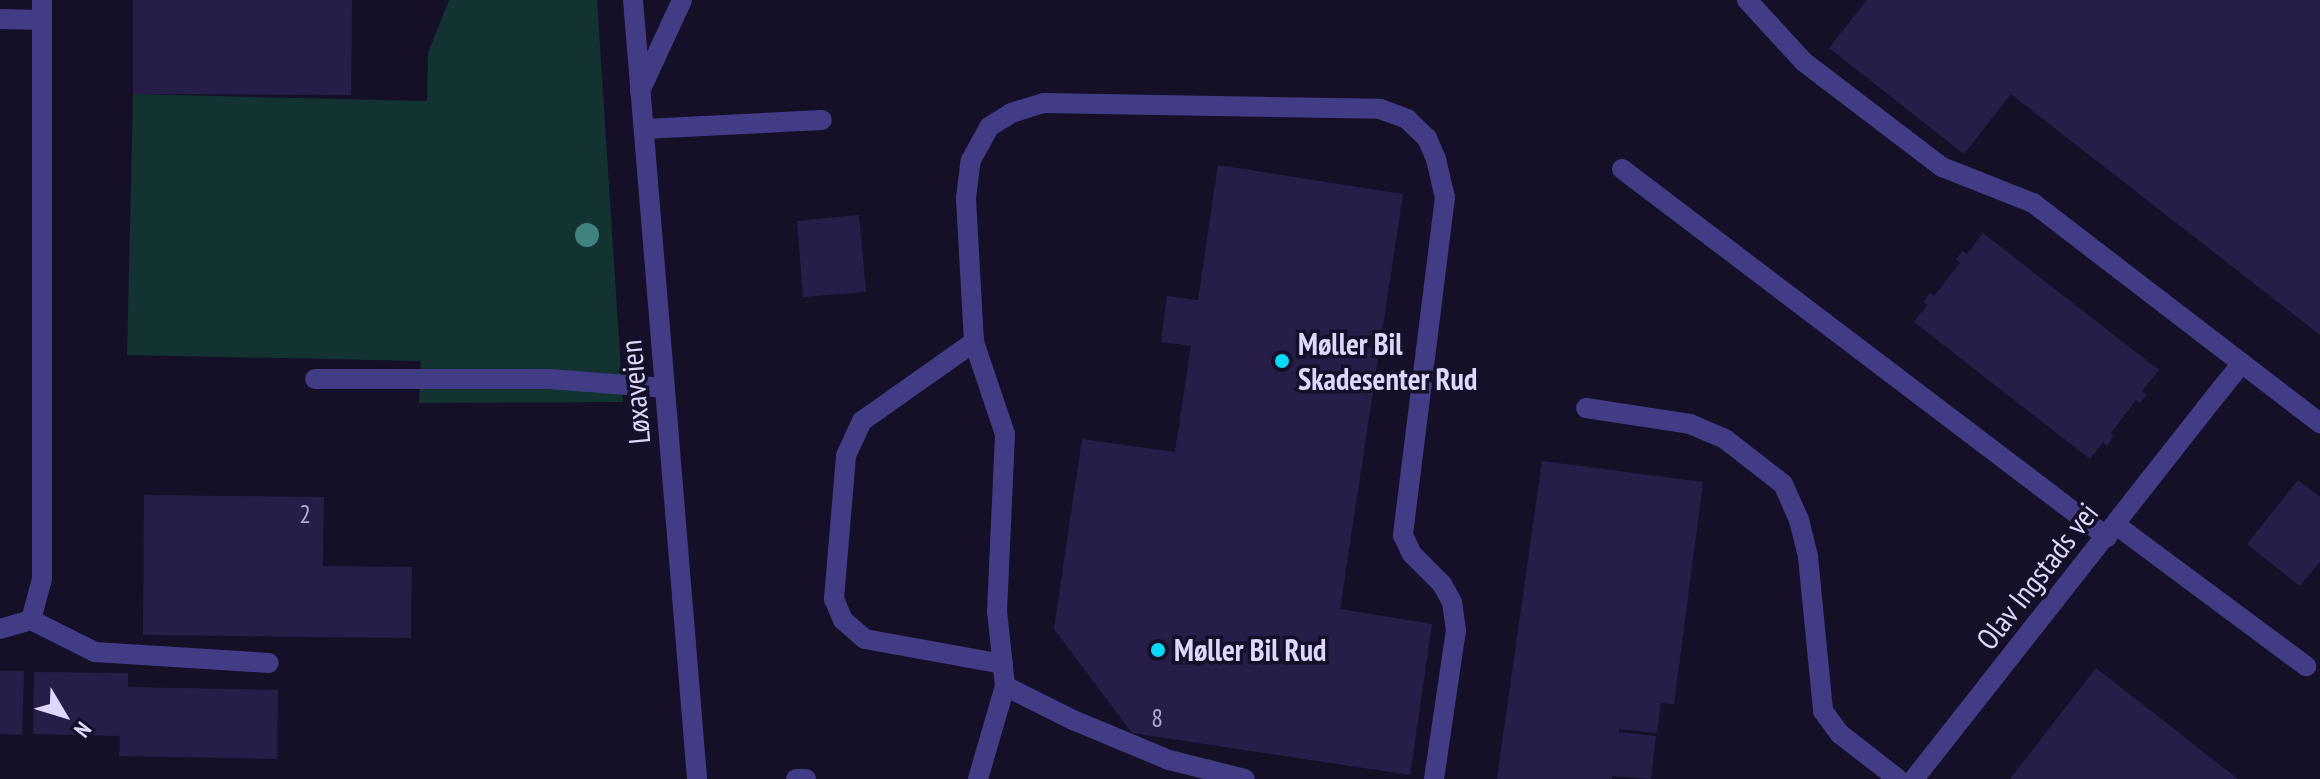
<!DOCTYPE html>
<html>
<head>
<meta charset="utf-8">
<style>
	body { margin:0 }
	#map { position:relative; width:2320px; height:779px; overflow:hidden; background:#151028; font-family:"PT Sans Narrow",sans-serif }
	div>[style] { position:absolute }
	.green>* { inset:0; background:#133232 }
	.building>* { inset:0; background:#271d49 }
	.lane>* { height:20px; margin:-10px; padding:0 10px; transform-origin:10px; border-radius:10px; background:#423c86 }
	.street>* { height:20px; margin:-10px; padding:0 10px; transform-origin:10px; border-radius:10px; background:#423c86 }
	.trees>* { width:24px; height:24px; margin:-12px; border-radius:50%; background:#40827e }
	.dots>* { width:22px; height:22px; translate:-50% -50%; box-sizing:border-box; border:4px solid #151028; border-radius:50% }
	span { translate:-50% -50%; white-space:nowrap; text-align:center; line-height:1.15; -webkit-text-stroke:7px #151028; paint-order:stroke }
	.number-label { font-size:26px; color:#b0a9d1 }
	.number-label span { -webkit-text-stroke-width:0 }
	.poi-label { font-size:30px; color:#ded8fe; font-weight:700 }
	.left { translate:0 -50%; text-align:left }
	.street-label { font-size:30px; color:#ded8fe }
	.north { position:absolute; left:24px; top:675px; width:80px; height:80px; -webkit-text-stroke:6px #151028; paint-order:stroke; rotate:128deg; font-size:22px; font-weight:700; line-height:32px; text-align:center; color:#ded8fe }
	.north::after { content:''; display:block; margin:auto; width:28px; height:36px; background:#ded8fe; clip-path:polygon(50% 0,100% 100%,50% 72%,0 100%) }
</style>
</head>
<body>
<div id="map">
	<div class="green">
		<div style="clip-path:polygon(449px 0,597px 0,623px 402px,419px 403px,421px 361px,127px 355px,133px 94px,427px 101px,428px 53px)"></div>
	</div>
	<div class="building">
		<div style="clip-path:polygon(133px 0,352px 0,351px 95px,133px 94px)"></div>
		<div style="clip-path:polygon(1867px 0,2320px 0,2320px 335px,2011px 94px,1964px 154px,1829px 48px)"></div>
		<div style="clip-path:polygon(1218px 165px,1403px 194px,1340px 609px,1432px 624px,1410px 775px,1132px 733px,1054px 629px,1082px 439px,1175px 452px,1191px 346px,1161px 342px,1167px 296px,1198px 300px)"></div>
		<div style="clip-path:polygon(859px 215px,866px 292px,803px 297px,797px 221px)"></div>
		<div style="clip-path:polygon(1983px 233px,2159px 370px,2142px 391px,2147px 395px,2140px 403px,2136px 400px,2111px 433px,2114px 436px,2107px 446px,2103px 442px,2090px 459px,1914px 322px,1927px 305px,1923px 302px,1930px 293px,1934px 296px,1960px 263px,1956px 259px,1963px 251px,1967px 254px)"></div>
		<div style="clip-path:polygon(1542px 461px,1703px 482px,1674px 704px,1661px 703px,1657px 733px,1619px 729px,1619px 732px,1656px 736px,1651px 779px,1612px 776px,1612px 779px,1497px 779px)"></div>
		<div style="clip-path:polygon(2298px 480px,2320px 497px,2320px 562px,2300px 586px,2247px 544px)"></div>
		<div style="clip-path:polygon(144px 495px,324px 497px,323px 566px,412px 567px,411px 638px,143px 635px)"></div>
		<div style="clip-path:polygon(2096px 668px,2238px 779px,2010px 779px)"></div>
		<div style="clip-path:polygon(0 671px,24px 671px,22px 735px,0 734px)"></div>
		<div style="clip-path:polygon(34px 672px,128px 673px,128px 687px,278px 690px,277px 759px,119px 756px,120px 736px,33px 734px)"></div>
	</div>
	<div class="lane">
		<div style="left:1747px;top:0;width:84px;rotate:47.4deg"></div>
		<div style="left:1804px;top:62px;width:173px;rotate:37.3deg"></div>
		<div style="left:1942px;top:167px;width:98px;rotate:21.6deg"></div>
		<div style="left:2033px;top:203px;width:362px;rotate:37.5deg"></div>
		<div style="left:0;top:19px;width:42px;rotate:1.4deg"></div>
		<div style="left:640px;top:91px;width:100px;rotate:-65.2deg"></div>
		<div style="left:644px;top:129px;width:178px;rotate:-2.9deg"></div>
		<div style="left:1622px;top:169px;width:609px;rotate:37.19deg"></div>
		<div style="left:974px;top:342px;width:137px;rotate:144.8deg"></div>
		<div style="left:862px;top:421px;width:38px;rotate:115deg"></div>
		<div style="left:846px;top:456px;width:144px;rotate:94.8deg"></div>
		<div style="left:834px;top:599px;width:23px;rotate:67deg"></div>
		<div style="left:843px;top:620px;width:29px;rotate:41deg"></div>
		<div style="left:865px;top:639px;width:140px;rotate:10.3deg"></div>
		<div style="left:315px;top:379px;width:234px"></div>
		<div style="left:549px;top:379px;width:116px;rotate:4.4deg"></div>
		<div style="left:1586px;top:408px;width:105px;rotate:8.7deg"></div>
		<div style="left:1690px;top:424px;width:38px;rotate:23deg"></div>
		<div style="left:1725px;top:439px;width:73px;rotate:37.8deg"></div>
		<div style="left:1783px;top:484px;width:39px;rotate:66deg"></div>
		<div style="left:1799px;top:520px;width:38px;rotate:76deg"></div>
		<div style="left:1808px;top:557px;width:155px;rotate:84.4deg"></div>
		<div style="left:1823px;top:711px;width:29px;rotate:54deg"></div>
		<div style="left:1840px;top:734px;width:73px;rotate:37.8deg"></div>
		<div style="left:2205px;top:409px;width:59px;rotate:-51.2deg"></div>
		<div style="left:2116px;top:525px;width:237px;rotate:36.6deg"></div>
		<div style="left:31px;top:620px;width:72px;rotate:26.6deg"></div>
		<div style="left:95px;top:652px;width:174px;rotate:3.6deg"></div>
		<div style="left:0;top:629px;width:32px;rotate:-16deg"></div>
		<div style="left:31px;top:620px;width:42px;rotate:-75deg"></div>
		<div style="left:42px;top:579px;width:579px;rotate:-90deg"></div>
		<div style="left:1005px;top:686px;width:76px;rotate:26.6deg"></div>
		<div style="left:1073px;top:720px;width:104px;rotate:22.6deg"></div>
		<div style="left:1169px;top:760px;width:78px;rotate:14deg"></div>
		<div style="left:978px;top:779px;width:97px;rotate:-73.8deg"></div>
		<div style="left:1005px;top:686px;width:75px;rotate:-96.1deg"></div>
		<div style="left:997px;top:611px;width:177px;rotate:-87.4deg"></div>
		<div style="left:1005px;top:434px;width:97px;rotate:-108.6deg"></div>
		<div style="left:974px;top:342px;width:144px;rotate:-93.2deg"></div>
		<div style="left:966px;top:198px;width:38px;rotate:-83deg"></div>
		<div style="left:971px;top:160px;width:38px;rotate:-61deg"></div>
		<div style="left:989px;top:127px;width:26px;rotate:-32deg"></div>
		<div style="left:1011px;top:113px;width:34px;rotate:-17deg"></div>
		<div style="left:1044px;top:103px;width:336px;rotate:1deg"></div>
		<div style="left:1380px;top:109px;width:29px;rotate:20deg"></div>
		<div style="left:1407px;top:119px;width:28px;rotate:44deg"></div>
		<div style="left:1427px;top:138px;width:23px;rotate:67deg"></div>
		<div style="left:1436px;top:159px;width:39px;rotate:77deg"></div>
		<div style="left:1445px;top:197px;width:341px;rotate:97.1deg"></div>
		<div style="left:1403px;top:535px;width:21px;rotate:65deg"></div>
		<div style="left:1412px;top:554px;width:42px;rotate:45deg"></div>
		<div style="left:1442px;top:584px;width:21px;rotate:61deg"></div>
		<div style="left:1452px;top:602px;width:28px;rotate:82deg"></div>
		<div style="left:1456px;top:630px;width:151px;rotate:98.4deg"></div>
	</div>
	<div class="street">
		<div style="left:633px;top:0;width:782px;rotate:85.3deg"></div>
		<div style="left:796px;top:779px;width:10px"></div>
		<div style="left:1914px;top:779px;width:471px;rotate:-51.8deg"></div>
	</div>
	<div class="trees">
		<div style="left:587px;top:235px"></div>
	</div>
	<div class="dots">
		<div style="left:1282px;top:361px;background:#07d9fb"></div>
		<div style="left:1158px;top:650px;background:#07d9fb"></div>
	</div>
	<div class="number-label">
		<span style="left:305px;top:514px">2</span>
		<span style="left:1157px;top:718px">8</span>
	</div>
	<div class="poi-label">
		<span class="left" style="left:1298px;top:361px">Møller Bil<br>Skadesenter Rud</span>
		<span class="left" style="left:1174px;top:650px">Møller Bil Rud</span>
	</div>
	<div class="street-label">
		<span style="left:635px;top:392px;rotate:-95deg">Løxaveien</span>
		<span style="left:2037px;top:576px;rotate:-52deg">Olav Ingstads vei</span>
	</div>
	<div class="north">N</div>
</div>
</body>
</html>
